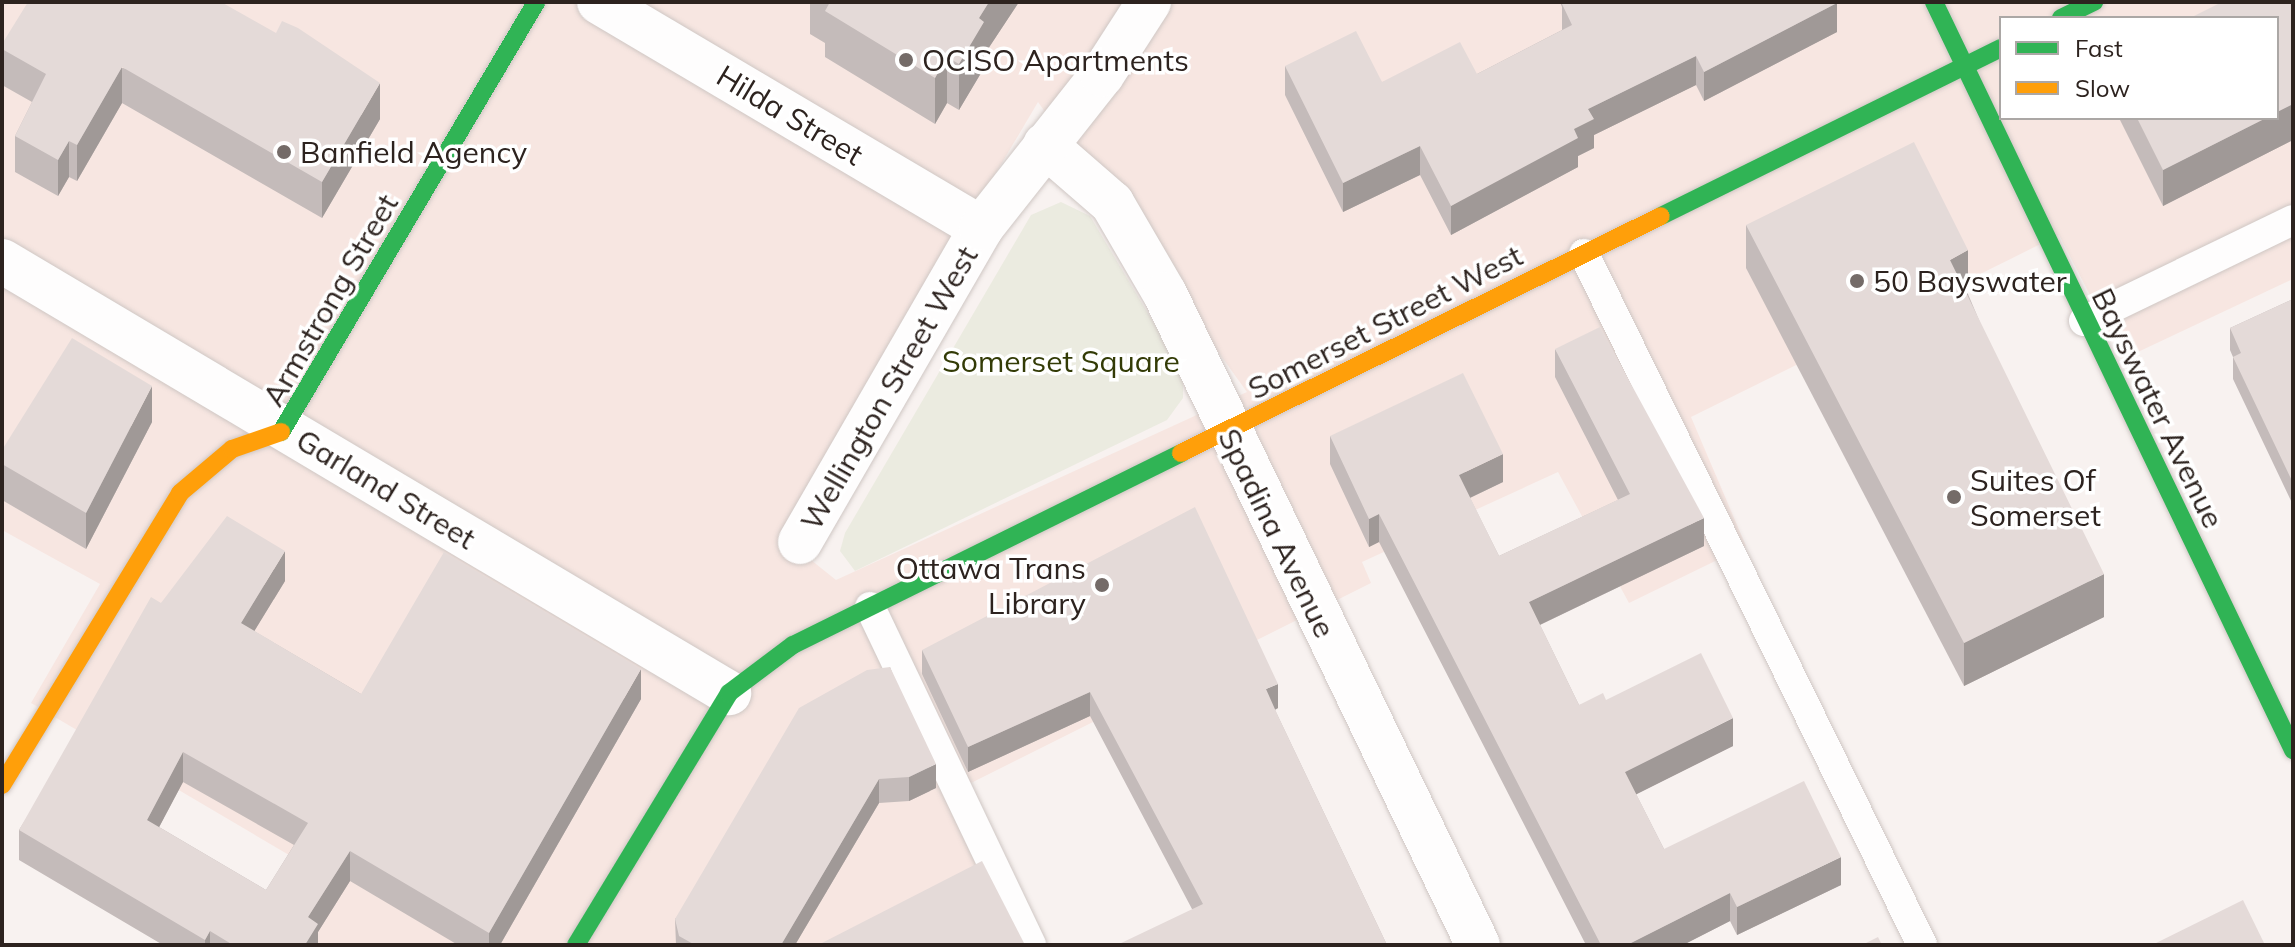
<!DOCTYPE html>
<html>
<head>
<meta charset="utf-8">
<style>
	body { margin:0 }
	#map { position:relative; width:2295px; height:947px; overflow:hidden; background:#f8f2f0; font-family:Mulish,sans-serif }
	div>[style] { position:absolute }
	.commercial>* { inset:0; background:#f7e6e1 }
	.green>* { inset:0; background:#ebebe0 }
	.roads { filter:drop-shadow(0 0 2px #cfc7c4) drop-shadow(0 0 2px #cfc7c4) }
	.lane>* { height:30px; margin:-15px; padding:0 15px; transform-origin:15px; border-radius:15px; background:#fefdfd }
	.street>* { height:44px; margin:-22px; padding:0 22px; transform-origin:22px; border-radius:22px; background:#fefdfd }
	.fast>* { height:18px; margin:-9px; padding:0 9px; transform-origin:9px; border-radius:9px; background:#30b455 }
	.slow>* { height:18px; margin:-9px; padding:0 9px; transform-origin:9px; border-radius:9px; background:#ff9f0a }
	.wall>* { inset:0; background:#c4bbba }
	.shaded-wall>* { inset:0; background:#a09997 }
	.building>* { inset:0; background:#e4dad8 }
	.dots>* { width:22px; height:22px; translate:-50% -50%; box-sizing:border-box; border:4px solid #fff; border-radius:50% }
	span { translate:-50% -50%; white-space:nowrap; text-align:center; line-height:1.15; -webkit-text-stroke:7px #fff; paint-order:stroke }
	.poi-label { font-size:30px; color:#2d231f }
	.left { translate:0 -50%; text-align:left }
	.right { translate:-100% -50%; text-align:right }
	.street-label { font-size:30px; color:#2d231f }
	.park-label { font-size:30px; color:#333b06 }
	.frame { position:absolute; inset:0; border:4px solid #2d231f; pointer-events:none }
	.legend { position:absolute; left:1999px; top:16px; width:280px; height:104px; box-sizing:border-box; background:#fff; border:2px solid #aba7a5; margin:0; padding:10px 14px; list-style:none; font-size:24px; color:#2d231f }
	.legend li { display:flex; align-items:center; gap:16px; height:40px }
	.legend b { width:40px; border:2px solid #aba7a5 }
</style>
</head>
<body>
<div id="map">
	<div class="commercial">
		<div style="clip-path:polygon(evenodd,2px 2px,2293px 2px,2293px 279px,2123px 359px,2059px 235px,1691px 417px,1746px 546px,1629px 603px,1558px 472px,1362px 562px,1371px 583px,957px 790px,995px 876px,867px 945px,231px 945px,289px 855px,31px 703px,100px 584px,2px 530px,2px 2px,2001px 18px,2277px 18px,2277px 118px,2001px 118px,2001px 18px,2px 2px,1038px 102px,1247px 392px,836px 580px,781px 536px,1038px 102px)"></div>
	</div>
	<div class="green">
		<div style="clip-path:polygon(1061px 202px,1090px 216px,1183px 372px,1183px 398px,1167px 420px,855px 571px,840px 551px,845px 533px,1031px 215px)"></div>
	</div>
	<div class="roads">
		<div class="lane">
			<div style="left:1584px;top:254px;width:769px;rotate:63.93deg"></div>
			<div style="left:2084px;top:321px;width:232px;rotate:-25.8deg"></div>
			<div style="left:870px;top:607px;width:374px;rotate:64.5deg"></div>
		</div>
		<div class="street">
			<div style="left:599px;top:2px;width:444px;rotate:30.6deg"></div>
			<div style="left:1045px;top:145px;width:89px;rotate:40.9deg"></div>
			<div style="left:1112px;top:203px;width:105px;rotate:59.8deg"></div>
			<div style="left:1165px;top:294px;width:722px;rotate:64.32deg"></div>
			<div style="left:2px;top:261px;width:846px;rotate:30.72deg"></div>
			<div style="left:800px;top:542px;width:362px;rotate:-60deg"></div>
			<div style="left:981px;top:228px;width:195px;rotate:-51.7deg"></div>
			<div style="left:1102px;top:75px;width:87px;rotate:-57.2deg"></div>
		</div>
		<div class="fast">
			<div style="left:1934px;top:2px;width:830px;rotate:64.36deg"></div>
			<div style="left:2061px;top:18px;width:37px;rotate:-26deg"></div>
			<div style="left:1661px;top:216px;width:379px;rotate:-26.3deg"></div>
			<div style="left:281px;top:432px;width:500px;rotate:-59.3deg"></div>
			<div style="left:576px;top:945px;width:295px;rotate:-58.7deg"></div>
			<div style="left:729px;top:693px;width:80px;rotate:-36.9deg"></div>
			<div style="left:793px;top:645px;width:433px;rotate:-26.3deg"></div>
		</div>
		<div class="slow">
			<div style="left:1181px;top:453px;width:535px;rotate:-26.28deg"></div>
			<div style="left:2px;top:785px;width:342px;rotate:-58.6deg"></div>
			<div style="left:180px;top:493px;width:68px;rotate:-40.2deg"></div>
			<div style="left:232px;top:449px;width:52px;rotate:-19.1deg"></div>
		</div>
	</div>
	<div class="wall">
		<div style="clip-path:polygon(810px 2px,1019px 2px,984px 55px,984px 68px,959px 110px,947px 103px,935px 124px,825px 57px,825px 43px,810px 34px)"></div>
		<div style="clip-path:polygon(1560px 2px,1836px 2px,1837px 32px,1704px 101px,1696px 85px,1594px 135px,1594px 148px,1578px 156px,1578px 167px,1451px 235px,1420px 175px,1343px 212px,1285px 95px,1285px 66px,1382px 82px,1477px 74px,1562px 30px,1562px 7px)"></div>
		<div style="clip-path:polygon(2293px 2px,2293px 140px,2163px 206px,2119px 118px,2277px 118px)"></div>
		<div style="clip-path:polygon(2px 44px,380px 119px,322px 218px,122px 103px,77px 181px,69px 177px,58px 196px,15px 172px,15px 136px,32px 102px,2px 85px)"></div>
		<div style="clip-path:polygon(1746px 225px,1968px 294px,2104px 617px,1964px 686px,1746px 268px)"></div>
		<div style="clip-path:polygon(2293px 299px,2293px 505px,2233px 379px,2233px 357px,2230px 350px,2230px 328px)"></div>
		<div style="clip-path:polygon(1555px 349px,1704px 546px,1540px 625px,1579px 705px,1606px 700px,1733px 746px,1636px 794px,1664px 849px,1841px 885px,1737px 935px,1730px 921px,1683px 945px,1586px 945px,1379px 542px,1369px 547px,1330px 464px,1330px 436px,1503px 482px,1470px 498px,1499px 556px,1618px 500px,1555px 377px)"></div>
		<div style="clip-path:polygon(152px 422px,86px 549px,2px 500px,2px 450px)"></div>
		<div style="clip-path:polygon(evenodd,285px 581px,254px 631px,361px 694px,641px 699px,500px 945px,458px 945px,350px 881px,318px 932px,318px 945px,163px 945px,19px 860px,19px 830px,161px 603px,285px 581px,183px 782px,294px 845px,266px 890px,159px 827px,183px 782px)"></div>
		<div style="clip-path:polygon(922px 650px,1278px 708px,1275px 710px,1387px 945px,1192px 909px,1090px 716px,968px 772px,922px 674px)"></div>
		<div style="clip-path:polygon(890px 667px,936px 788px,909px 801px,879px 803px,795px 945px,676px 945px,675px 919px)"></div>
	</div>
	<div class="shaded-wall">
		<div style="clip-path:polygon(989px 2px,1019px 2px,984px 55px,984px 68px,959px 110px,959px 64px,979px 18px)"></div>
		<div style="clip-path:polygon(1837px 3px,1837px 32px,1704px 101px,1704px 72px)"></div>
		<div style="clip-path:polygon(1696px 56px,1696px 85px,1594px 135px,1594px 148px,1578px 156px,1578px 167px,1451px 235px,1451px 206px,1574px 129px,1588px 109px)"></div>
		<div style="clip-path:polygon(947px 57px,947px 103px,935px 124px,935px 78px)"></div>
		<div style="clip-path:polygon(122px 67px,122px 103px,77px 181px,77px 145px)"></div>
		<div style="clip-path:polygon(380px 83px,380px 119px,322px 218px,322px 182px)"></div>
		<div style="clip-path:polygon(2293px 104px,2293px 140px,2163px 206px,2163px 170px,2266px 118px,2277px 118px,2277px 112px)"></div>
		<div style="clip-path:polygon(69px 141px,69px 177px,58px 196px,58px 160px)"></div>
		<div style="clip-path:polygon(1420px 146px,1420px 175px,1343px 212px,1343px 183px)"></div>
		<div style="clip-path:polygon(1968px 250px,1968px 294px,1950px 303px,1950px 260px)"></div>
		<div style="clip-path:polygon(152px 386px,152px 422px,86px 549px,86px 513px)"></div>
		<div style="clip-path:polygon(1503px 454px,1503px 482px,1459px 503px,1459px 475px)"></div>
		<div style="clip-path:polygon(1379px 514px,1379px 542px,1369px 547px,1369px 519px)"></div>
		<div style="clip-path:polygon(1704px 518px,1704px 546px,1529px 630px,1529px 602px)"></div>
		<div style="clip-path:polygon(285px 551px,285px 581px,241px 653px,241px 623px)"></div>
		<div style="clip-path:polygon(2104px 574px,2104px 617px,1964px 686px,1964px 643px)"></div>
		<div style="clip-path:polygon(4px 659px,4px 681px,2px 684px,2px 662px)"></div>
		<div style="clip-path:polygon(641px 669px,641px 699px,500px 945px,489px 945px,489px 933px)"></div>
		<div style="clip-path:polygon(1278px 684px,1278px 708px,1266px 714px,1266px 689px)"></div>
		<div style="clip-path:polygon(1090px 692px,1090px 716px,968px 772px,968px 747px)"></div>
		<div style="clip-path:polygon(1733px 718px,1733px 746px,1625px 800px,1625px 772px)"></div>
		<div style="clip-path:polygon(183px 752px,183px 782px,147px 850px,147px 820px)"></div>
		<div style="clip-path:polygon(936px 764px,936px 788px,909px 801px,909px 777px)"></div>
		<div style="clip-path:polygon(879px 779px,879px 803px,795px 945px,781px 945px)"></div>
		<div style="clip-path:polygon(350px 851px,350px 881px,318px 932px,318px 945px,305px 945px,308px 917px)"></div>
		<div style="clip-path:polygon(1841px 857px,1841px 885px,1737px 935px,1737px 907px)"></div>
		<div style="clip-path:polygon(1730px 893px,1730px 921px,1683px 945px,1627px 945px)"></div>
		<div style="clip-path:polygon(210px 931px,210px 945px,205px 945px,205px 940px)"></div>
	</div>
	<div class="building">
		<div style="clip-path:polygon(28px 2px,221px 2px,276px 33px,282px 21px,298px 28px,380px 83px,322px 182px,122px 67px,77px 145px,69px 141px,58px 160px,15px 136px,46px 74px,2px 49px,2px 44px)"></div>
		<div style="clip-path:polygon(830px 2px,989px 2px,979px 18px,984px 22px,959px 64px,947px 57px,935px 78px,825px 11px)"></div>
		<div style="clip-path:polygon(1566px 2px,1836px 2px,1837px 3px,1704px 72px,1696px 56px,1588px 109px,1594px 119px,1574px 129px,1578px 138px,1451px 206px,1420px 146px,1343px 183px,1285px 66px,1356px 31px,1382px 82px,1460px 42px,1477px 74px,1572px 25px,1562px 4px)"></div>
		<div style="clip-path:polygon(2222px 2px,2293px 2px,2293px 104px,2277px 112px,2277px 18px,2190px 18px)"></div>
		<div style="clip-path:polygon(2137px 118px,2266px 118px,2163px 170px)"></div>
		<div style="clip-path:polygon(1914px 142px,1968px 250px,1950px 260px,2104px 574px,1964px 643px,1746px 225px)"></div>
		<div style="clip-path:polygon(2293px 299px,2293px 483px,2233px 357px,2241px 353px,2230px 328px)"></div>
		<div style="clip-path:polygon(1600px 327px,1704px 518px,1529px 602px,1579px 705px,1603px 693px,1606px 700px,1701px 653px,1733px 718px,1625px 772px,1664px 849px,1804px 781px,1841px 857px,1737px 907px,1730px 893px,1627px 945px,1601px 945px,1379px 514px,1369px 519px,1330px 436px,1463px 373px,1503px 454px,1459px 475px,1499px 556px,1630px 494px,1555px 349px)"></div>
		<div style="clip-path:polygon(72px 338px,152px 386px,86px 513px,2px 464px,2px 450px)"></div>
		<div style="clip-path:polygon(1195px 507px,1278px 684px,1266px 689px,1278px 716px,1387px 945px,1117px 945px,1203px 904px,1090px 692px,968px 747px,922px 650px)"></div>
		<div style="clip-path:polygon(evenodd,227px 516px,285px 551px,241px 623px,361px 694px,444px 552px,641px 669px,489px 933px,350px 851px,308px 917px,318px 924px,305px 945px,233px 945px,210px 931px,205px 940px,19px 830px,151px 597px,161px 603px,227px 516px,183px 752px,308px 823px,266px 890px,147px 820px,183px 752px)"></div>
		<div style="clip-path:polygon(890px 667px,936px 764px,909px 777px,879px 779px,781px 945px,695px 945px,679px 936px,675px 919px,799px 708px,867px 670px)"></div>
		<div style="clip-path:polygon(982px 861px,1025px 945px,818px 945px)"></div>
		<div style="clip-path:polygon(2243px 900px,2265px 945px,2152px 945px)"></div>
		<div style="clip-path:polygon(1878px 937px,1882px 945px,1862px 945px)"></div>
	</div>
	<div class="dots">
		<div style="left:906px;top:60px;background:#746b68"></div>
		<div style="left:284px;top:152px;background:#746b68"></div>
		<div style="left:1857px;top:281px;background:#746b68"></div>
		<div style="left:1954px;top:497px;background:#746b68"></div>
		<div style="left:1102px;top:585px;background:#746b68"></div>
	</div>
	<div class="poi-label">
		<span class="left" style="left:922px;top:60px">OCISO Apartments</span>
		<span class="left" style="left:300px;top:152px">Banfield Agency</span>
		<span class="left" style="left:1873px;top:281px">50 Bayswater</span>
		<span class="left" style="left:1970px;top:497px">Suites Of<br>Somerset</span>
		<span class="right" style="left:1086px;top:585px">Ottawa Trans<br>Library</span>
	</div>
	<div class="street-label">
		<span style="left:790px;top:115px;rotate:31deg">Hilda Street</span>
		<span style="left:330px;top:300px;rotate:-60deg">Armstrong Street</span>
		<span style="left:1385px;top:322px;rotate:-27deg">Somerset Street West</span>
		<span style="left:889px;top:388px;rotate:-60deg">Wellington Street West</span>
		<span style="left:2158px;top:408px;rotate:64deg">Bayswater Avenue</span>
		<span style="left:386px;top:489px;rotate:31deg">Garland Street</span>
		<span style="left:1277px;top:533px;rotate:64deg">Spadina Avenue</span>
	</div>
	<div class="park-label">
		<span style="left:1061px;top:361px">Somerset Square</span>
	</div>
	<div class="frame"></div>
	<ul class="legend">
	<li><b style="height:10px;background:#30b455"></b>Fast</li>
	<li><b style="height:10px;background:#ff9f0a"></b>Slow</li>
	</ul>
</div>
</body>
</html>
